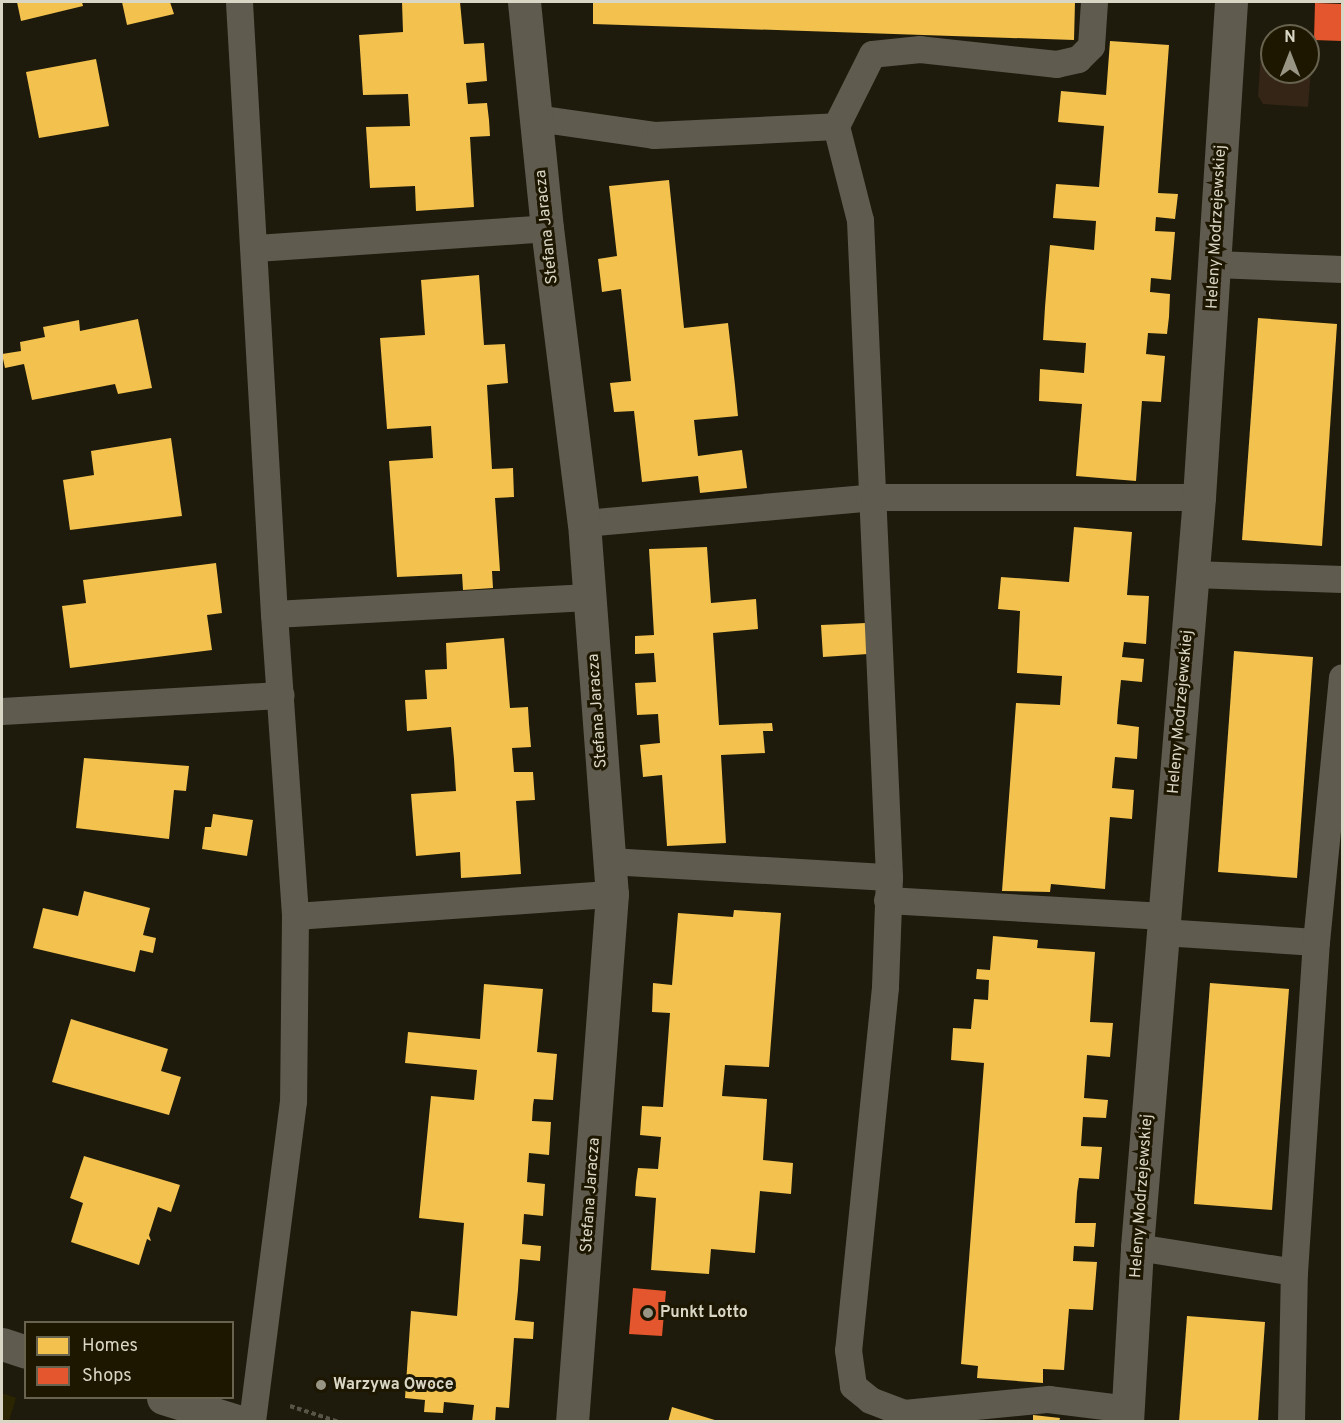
<!DOCTYPE html>
<html>
<head>
<meta charset="utf-8">
<style>
	body { margin:0 }
	#map { position:relative; width:1344px; height:1423px; overflow:hidden; background:#1e1b0c; font-family:Overpass,sans-serif }
	div>[style] { position:absolute }
	.built>* { inset:0; background:#2b2502 }
	.green>* { inset:0; background:#342516 }
	.homes>* { inset:0; background:#f2c14e }
	.shops>* { inset:0; background:#e4572e }
	.path>* { height:4px; margin-top:-2px; transform-origin:0; background:repeating-linear-gradient(90deg,#585448 0 4.5px,transparent 0 7.5px) }
	.service>* { height:27px; margin:-13.5px; padding:0 13.5px; transform-origin:13.5px; border-radius:13.5px; background:#605b4f }
	.minor>* { height:33px; margin:-16.5px; padding:0 16.5px; transform-origin:16.5px; border-radius:16.5px; background:#605b4f }
	.dots>* { width:16px; height:16px; translate:-50% -50%; box-sizing:border-box; border:3px solid #1d1700; border-radius:50% }
	span { translate:-50% -50%; white-space:nowrap; text-align:center; line-height:1.15; -webkit-text-stroke:6px #1d1700; paint-order:stroke }
	.street-label { font-size:16px; color:#d9d6c5 }
	.poi-label { font-size:16px; color:#d9d6c5; font-weight:700 }
	.left { translate:0 -50%; text-align:left }
	.frame { position:absolute; inset:0; border:3px solid #d9d6c5; pointer-events:none }
	.legend { position:absolute; left:24px; top:1321px; width:210px; height:78px; box-sizing:border-box; background:#1d1700; border:2px solid #68634f; margin:0; padding:8px 10px; list-style:none; font-size:18px; color:#d9d6c5 }
	.legend li { display:flex; align-items:center; gap:12px; height:30px }
	.legend b { width:30px; border:2px solid #68634f }
	.north { position:absolute; left:1260px; top:24px; width:60px; height:60px; box-sizing:border-box; background:#1d1700; border:2px solid #68634f; border-radius:50%; rotate:0deg; font-size:16px; font-weight:700; line-height:24px; text-align:center; color:#d9d6c5 }
	.north::after { content:''; display:block; margin:auto; width:21px; height:27px; background:#989584; clip-path:polygon(50% 0,100% 100%,50% 72%,0 100%) }
</style>
</head>
<body>
<div id="map">
	<div class="built">
		<div style="clip-path:polygon(2px 1393px,16px 1398px,9px 1421px,2px 1421px)"></div>
	</div>
	<div class="green">
		<div style="clip-path:polygon(1261px 53px,1272px 54px,1272px 72px,1308px 72px,1308px 57px,1312px 57px,1308px 107px,1263px 104px,1258px 96px)"></div>
	</div>
	<div class="homes">
		<div style="clip-path:polygon(17px 2px,82px 2px,83px 6px,21px 21px)"></div>
		<div style="clip-path:polygon(122px 2px,170px 2px,174px 14px,127px 25px)"></div>
		<div style="clip-path:polygon(402px 2px,460px 2px,464px 44px,484px 43px,487px 81px,466px 83px,468px 104px,487px 103px,489px 120px,490px 136px,470px 137px,474px 207px,416px 211px,415px 186px,370px 188px,366px 127px,410px 126px,408px 94px,363px 95px,359px 35px,403px 32px)"></div>
		<div style="clip-path:polygon(593px 2px,1075px 2px,1074px 40px,593px 24px)"></div>
		<div style="clip-path:polygon(1110px 41px,1169px 45px,1158px 193px,1178px 194px,1175px 219px,1156px 217px,1155px 231px,1175px 232px,1171px 280px,1151px 278px,1150px 292px,1170px 294px,1169px 317px,1167px 334px,1148px 333px,1146px 354px,1165px 356px,1161px 402px,1142px 401px,1136px 481px,1076px 476px,1082px 404px,1039px 401px,1040px 369px,1084px 373px,1086px 343px,1043px 340px,1045px 307px,1050px 245px,1094px 250px,1096px 221px,1053px 218px,1056px 184px,1099px 187px,1104px 126px,1058px 122px,1061px 91px,1106px 95px)"></div>
		<div style="clip-path:polygon(96px 59px,109px 126px,39px 138px,26px 72px)"></div>
		<div style="clip-path:polygon(669px 180px,684px 328px,728px 323px,735px 385px,738px 416px,694px 420px,698px 456px,742px 450px,747px 488px,700px 493px,698px 476px,642px 482px,634px 411px,614px 412px,610px 383px,631px 381px,621px 289px,602px 292px,598px 259px,617px 256px,609px 186px)"></div>
		<div style="clip-path:polygon(479px 275px,484px 345px,505px 344px,508px 383px,487px 385px,492px 469px,513px 468px,514px 497px,495px 498px,500px 571px,492px 571px,493px 588px,463px 590px,462px 574px,397px 577px,389px 461px,433px 458px,431px 426px,387px 429px,380px 338px,425px 335px,421px 280px)"></div>
		<div style="clip-path:polygon(1258px 318px,1337px 324px,1322px 546px,1242px 540px)"></div>
		<div style="clip-path:polygon(138px 319px,152px 388px,118px 394px,115px 384px,32px 400px,24px 364px,5px 368px,2px 354px,21px 351px,20px 342px,45px 337px,43px 327px,79px 320px,80px 331px)"></div>
		<div style="clip-path:polygon(171px 438px,182px 516px,70px 530px,63px 480px,94px 475px,91px 451px)"></div>
		<div style="clip-path:polygon(1074px 527px,1132px 532px,1127px 595px,1149px 596px,1146px 644px,1124px 642px,1122px 657px,1144px 659px,1142px 682px,1121px 680px,1118px 710px,1117px 724px,1139px 727px,1137px 759px,1115px 757px,1112px 788px,1134px 790px,1132px 819px,1110px 817px,1105px 889px,1051px 884px,1050px 892px,1002px 891px,1016px 703px,1060px 705px,1062px 676px,1017px 673px,1020px 611px,998px 609px,1001px 577px,1069px 582px)"></div>
		<div style="clip-path:polygon(707px 547px,711px 603px,756px 599px,758px 629px,713px 633px,719px 725px,772px 723px,773px 731px,763px 731px,765px 753px,721px 755px,726px 843px,667px 846px,662px 775px,643px 777px,640px 745px,660px 743px,658px 714px,637px 715px,635px 683px,656px 682px,654px 653px,635px 654px,635px 636px,654px 635px,649px 549px)"></div>
		<div style="clip-path:polygon(216px 563px,222px 613px,207px 615px,212px 650px,70px 668px,62px 606px,86px 603px,83px 580px)"></div>
		<div style="clip-path:polygon(866px 623px,868px 654px,823px 657px,821px 625px)"></div>
		<div style="clip-path:polygon(504px 638px,510px 708px,528px 707px,529px 724px,531px 747px,512px 748px,514px 772px,533px 772px,535px 800px,516px 801px,521px 874px,461px 878px,460px 852px,416px 856px,411px 794px,456px 791px,454px 759px,451px 727px,407px 731px,405px 700px,427px 699px,425px 670px,447px 669px,446px 643px)"></div>
		<div style="clip-path:polygon(1234px 651px,1313px 657px,1297px 878px,1218px 872px)"></div>
		<div style="clip-path:polygon(84px 758px,189px 766px,186px 791px,174px 790px,169px 839px,76px 828px)"></div>
		<div style="clip-path:polygon(213px 814px,253px 820px,247px 856px,202px 849px,205px 827px,211px 827px)"></div>
		<div style="clip-path:polygon(84px 891px,150px 908px,143px 935px,156px 938px,153px 953px,140px 950px,135px 972px,33px 948px,43px 908px,78px 916px)"></div>
		<div style="clip-path:polygon(734px 910px,781px 913px,769px 1067px,725px 1065px,722px 1096px,767px 1099px,763px 1160px,793px 1163px,791px 1194px,760px 1191px,755px 1253px,711px 1249px,709px 1274px,651px 1270px,656px 1198px,635px 1196px,636px 1182px,638px 1168px,658px 1169px,661px 1137px,640px 1135px,642px 1106px,663px 1107px,670px 1013px,652px 1012px,653px 983px,672px 985px,678px 913px,733px 917px)"></div>
		<div style="clip-path:polygon(993px 936px,1038px 940px,1037px 948px,1095px 952px,1090px 1022px,1113px 1023px,1110px 1057px,1087px 1055px,1084px 1098px,1108px 1100px,1106px 1118px,1083px 1117px,1081px 1146px,1102px 1147px,1099px 1179px,1079px 1178px,1077px 1192px,1075px 1223px,1096px 1223px,1094px 1247px,1074px 1246px,1073px 1261px,1097px 1262px,1093px 1310px,1069px 1309px,1064px 1370px,1043px 1369px,1043px 1383px,977px 1378px,978px 1366px,961px 1364px,984px 1063px,951px 1060px,953px 1028px,971px 1029px,974px 999px,988px 1000px,989px 980px,976px 979px,977px 969px,990px 970px)"></div>
		<div style="clip-path:polygon(1210px 983px,1289px 989px,1272px 1210px,1194px 1204px)"></div>
		<div style="clip-path:polygon(484px 984px,543px 989px,537px 1052px,557px 1054px,553px 1100px,534px 1099px,533px 1105px,532px 1121px,551px 1122px,549px 1155px,529px 1153px,528px 1168px,527px 1182px,545px 1184px,543px 1216px,524px 1214px,523px 1230px,522px 1244px,541px 1246px,540px 1261px,520px 1259px,518px 1290px,515px 1320px,534px 1322px,533px 1339px,514px 1338px,509px 1408px,496px 1407px,495px 1422px,472px 1422px,474px 1405px,444px 1402px,443px 1413px,424px 1412px,425px 1400px,405px 1398px,411px 1311px,457px 1316px,464px 1223px,419px 1218px,431px 1096px,474px 1100px,477px 1070px,405px 1063px,408px 1032px,480px 1039px)"></div>
		<div style="clip-path:polygon(71px 1019px,168px 1049px,161px 1071px,181px 1077px,169px 1115px,52px 1082px)"></div>
		<div style="clip-path:polygon(84px 1156px,180px 1185px,171px 1212px,158px 1207px,149px 1235px,151px 1241px,147px 1239px,139px 1265px,71px 1242px,83px 1203px,70px 1198px)"></div>
		<div style="clip-path:polygon(1187px 1316px,1265px 1322px,1258px 1422px,1179px 1422px)"></div>
		<div style="clip-path:polygon(672px 1407px,718px 1421px,718px 1422px,668px 1422px)"></div>
		<div style="clip-path:polygon(1033px 1415px,1060px 1418px,1059px 1422px,1033px 1422px)"></div>
	</div>
	<div class="shops">
		<div style="clip-path:polygon(1315px 3px,1342px 4px,1342px 41px,1314px 40px)"></div>
		<div style="clip-path:polygon(633px 1288px,666px 1291px,662px 1336px,629px 1334px)"></div>
	</div>
	<div class="path">
		<div style="left:290px;top:1406px;width:52px;rotate:18.1deg"></div>
	</div>
	<div class="service">
		<div style="left:239px;top:2px;width:613px;rotate:86.73deg"></div>
		<div style="left:274px;top:614px;width:303px;rotate:86deg"></div>
		<div style="left:295px;top:916px;width:185px;rotate:90.6deg"></div>
		<div style="left:293px;top:1101px;width:324px;rotate:97.3deg"></div>
		<div style="left:1094px;top:2px;width:44px;rotate:93.9deg"></div>
		<div style="left:1091px;top:46px;width:18px;rotate:135deg"></div>
		<div style="left:1078px;top:59px;width:22px;rotate:167deg"></div>
		<div style="left:1057px;top:64px;width:138px;rotate:-173.8deg"></div>
		<div style="left:920px;top:49px;width:48px;rotate:174.1deg"></div>
		<div style="left:872px;top:54px;width:80px;rotate:116.6deg"></div>
		<div style="left:836px;top:126px;width:97px;rotate:75.7deg"></div>
		<div style="left:860px;top:220px;width:658px;rotate:87.47deg"></div>
		<div style="left:889px;top:877px;width:110px;rotate:92.1deg"></div>
		<div style="left:885px;top:987px;width:365px;rotate:95.8deg"></div>
		<div style="left:848px;top:1350px;width:36px;rotate:82deg"></div>
		<div style="left:853px;top:1386px;width:22px;rotate:39deg"></div>
		<div style="left:870px;top:1400px;width:36px;rotate:21deg"></div>
		<div style="left:904px;top:1413px;width:145px;rotate:-5.6deg"></div>
		<div style="left:1048px;top:1399px;width:81px;rotate:7.1deg"></div>
		<div style="left:536px;top:118px;width:119px;rotate:8.2deg"></div>
		<div style="left:654px;top:135px;width:182px;rotate:-2.8deg"></div>
		<div style="left:256px;top:248px;width:292px;rotate:-3.9deg"></div>
		<div style="left:1215px;top:264px;width:127px;rotate:2.3deg"></div>
		<div style="left:584px;top:523px;width:291px;rotate:-5.1deg"></div>
		<div style="left:874px;top:497px;width:325px"></div>
		<div style="left:1192px;top:574px;width:150px;rotate:1.9deg"></div>
		<div style="left:274px;top:614px;width:315px;rotate:-3.1deg"></div>
		<div style="left:2px;top:711px;width:279px;rotate:-3.3deg"></div>
		<div style="left:609px;top:861px;width:280px;rotate:3.3deg"></div>
		<div style="left:887px;top:900px;width:277px;rotate:3.3deg"></div>
		<div style="left:295px;top:916px;width:318px;rotate:-4deg"></div>
		<div style="left:1162px;top:932px;width:154px;rotate:3.7deg"></div>
		<div style="left:1137px;top:1247px;width:159px;rotate:9deg"></div>
		<div style="left:1291px;top:1422px;width:150px;rotate:-88.9deg"></div>
		<div style="left:1294px;top:1272px;width:331px;rotate:-86.2deg"></div>
		<div style="left:1316px;top:942px;width:266px;rotate:-84.4deg"></div>
	</div>
	<div class="minor">
		<div style="left:524px;top:2px;width:227px;rotate:84.2deg"></div>
		<div style="left:547px;top:228px;width:297px;rotate:82.9deg"></div>
		<div style="left:584px;top:523px;width:372px;rotate:85.7deg"></div>
		<div style="left:612px;top:894px;width:530px;rotate:94.33deg"></div>
		<div style="left:2px;top:1344px;width:25px;rotate:18deg"></div>
		<div style="left:163px;top:1398px;width:81px;rotate:17.3deg"></div>
		<div style="left:1127px;top:1422px;width:175px;rotate:-86.7deg"></div>
		<div style="left:1137px;top:1247px;width:753px;rotate:-85.27deg"></div>
		<div style="left:1199px;top:497px;width:496px;rotate:-86.3deg"></div>
	</div>
	<div class="dots">
		<div style="left:648px;top:1313px;background:#989584"></div>
		<div style="left:321px;top:1385px;background:#989584"></div>
	</div>
	<div class="street-label">
		<span style="left:547px;top:227px;rotate:-96deg">Stefana Jaracza</span>
		<span style="left:1217px;top:227px;rotate:-87deg">Heleny Modrzejewskiej</span>
		<span style="left:598px;top:711px;rotate:-94deg">Stefana Jaracza</span>
		<span style="left:1181px;top:712px;rotate:-85deg">Heleny Modrzejewskiej</span>
		<span style="left:591px;top:1195px;rotate:-86deg">Stefana Jaracza</span>
		<span style="left:1142px;top:1196px;rotate:-86deg">Heleny Modrzejewskiej</span>
	</div>
	<div class="poi-label">
		<span class="left" style="left:660px;top:1313px">Punkt Lotto</span>
		<span class="left" style="left:333px;top:1385px">Warzywa Owoce</span>
	</div>
	<div class="frame"></div>
	<ul class="legend">
	<li><b style="height:16px;background:#f2c14e"></b>Homes</li>
	<li><b style="height:16px;background:#e4572e"></b>Shops</li>
	</ul>
	<div class="north">N</div>
</div>
</body>
</html>
